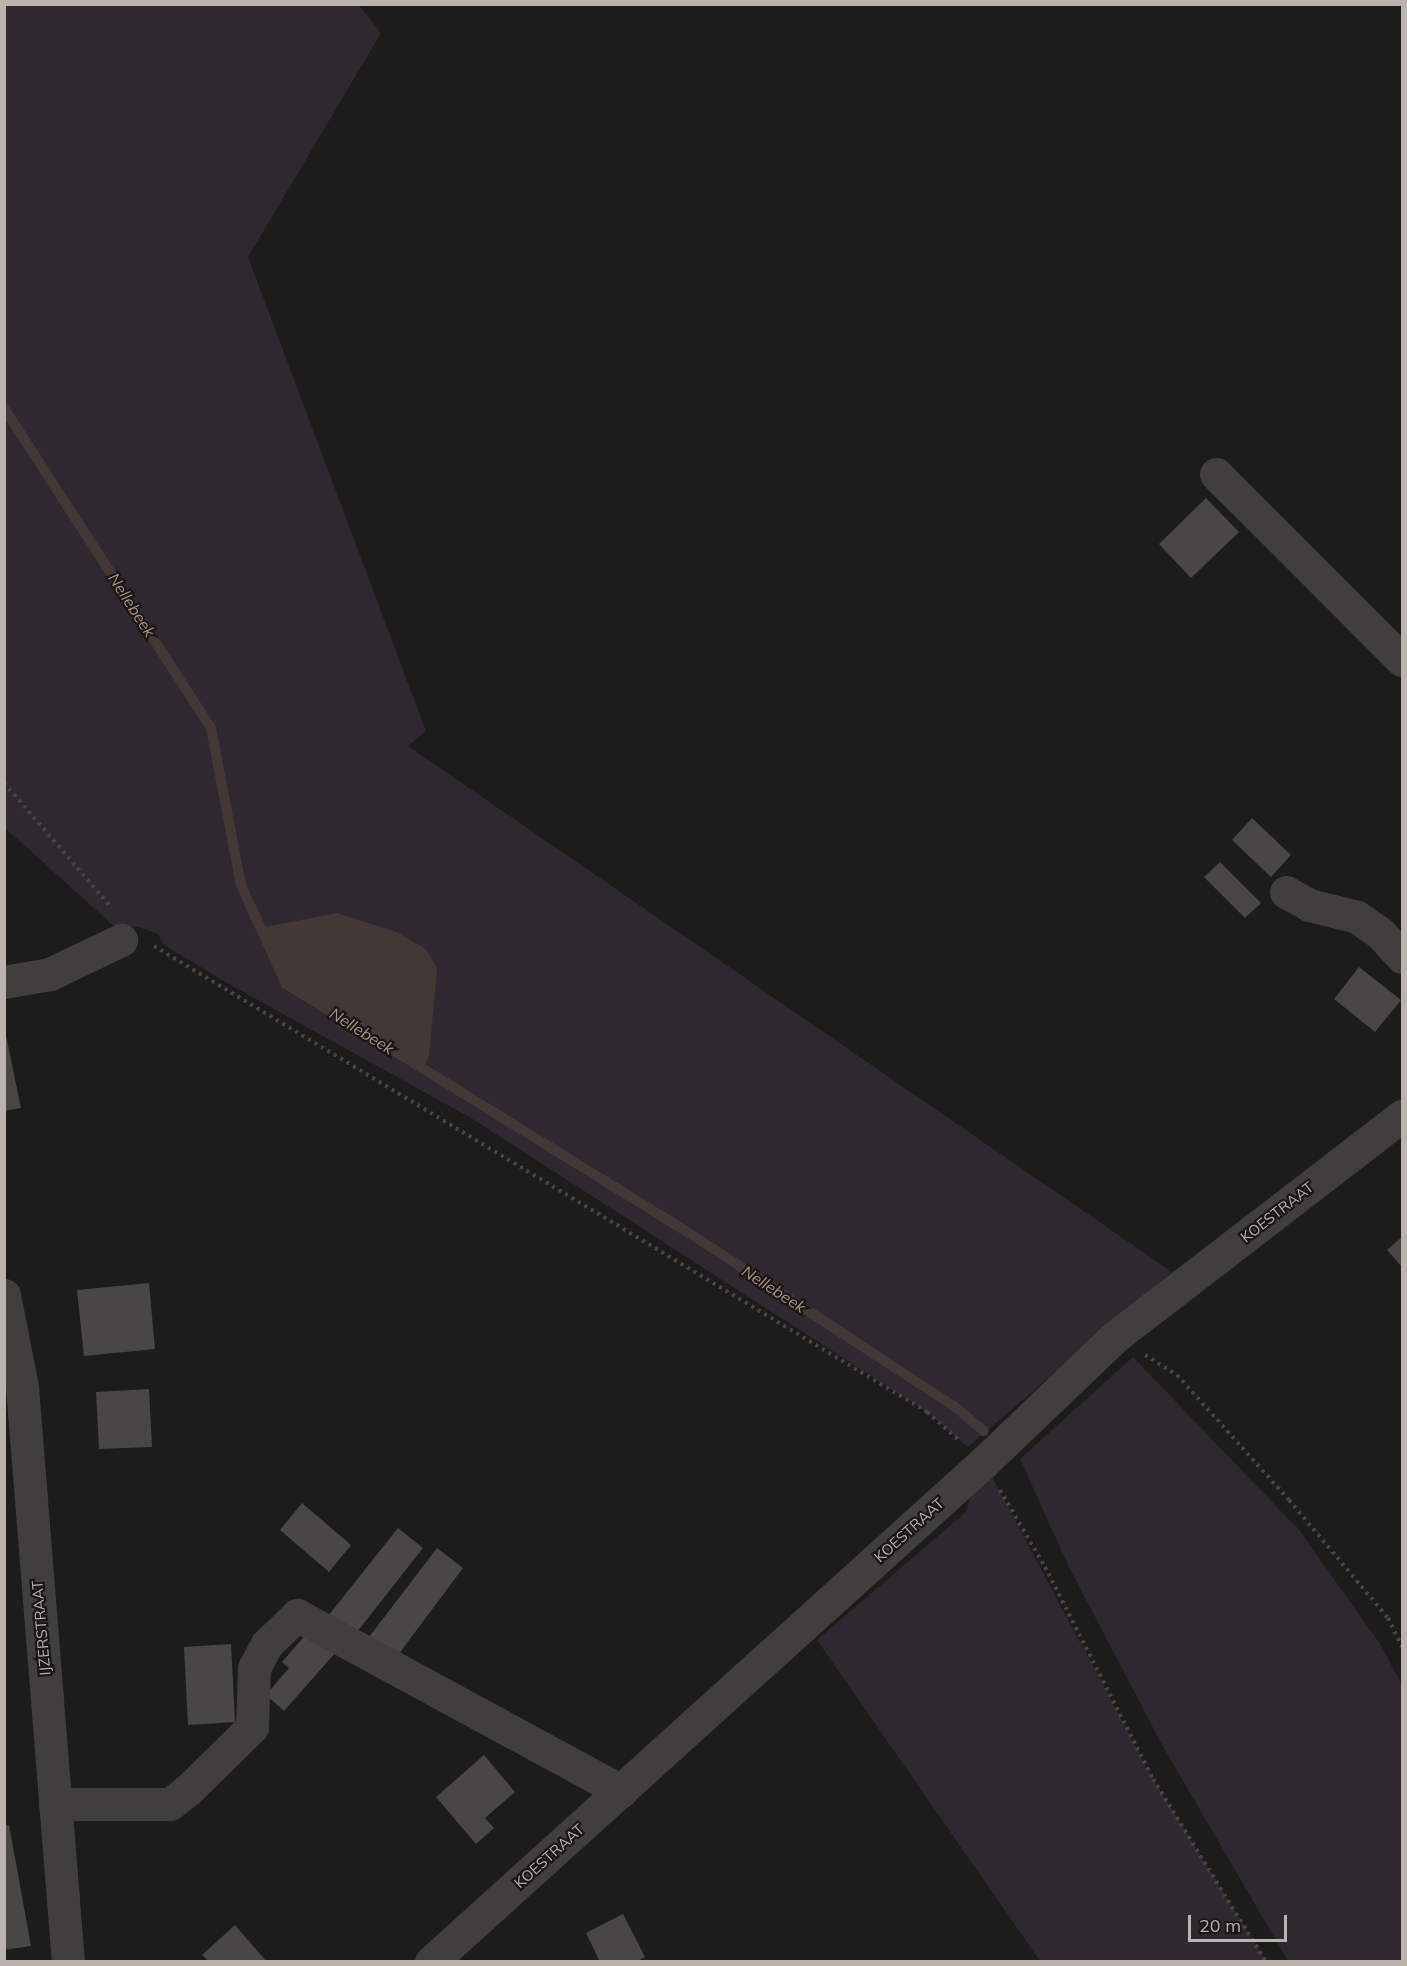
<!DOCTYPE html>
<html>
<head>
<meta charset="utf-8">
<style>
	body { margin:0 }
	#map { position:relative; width:1407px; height:1966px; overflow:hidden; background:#1c1c1a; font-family:Mulish,sans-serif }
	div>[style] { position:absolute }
	.green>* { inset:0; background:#302831 }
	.water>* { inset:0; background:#433835 }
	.stream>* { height:10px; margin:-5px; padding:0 5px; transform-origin:5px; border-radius:5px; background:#433835 }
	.building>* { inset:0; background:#494744 }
	.path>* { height:4px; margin-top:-2px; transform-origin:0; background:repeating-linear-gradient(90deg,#484441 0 3px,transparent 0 7.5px) }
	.minor>* { height:33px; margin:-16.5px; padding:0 16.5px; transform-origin:16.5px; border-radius:16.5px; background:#413f3b }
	span { translate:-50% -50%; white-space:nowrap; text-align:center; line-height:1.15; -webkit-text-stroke:4.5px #171715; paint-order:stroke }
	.street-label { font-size:15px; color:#bab3ae }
	.water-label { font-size:16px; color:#b29188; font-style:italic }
	.frame { position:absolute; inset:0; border:6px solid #bab3ae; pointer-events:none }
	.scale { position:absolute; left:1188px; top:1915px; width:99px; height:27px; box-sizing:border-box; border:3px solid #bab3ae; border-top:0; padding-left:8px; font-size:18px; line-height:21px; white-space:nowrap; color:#bab3ae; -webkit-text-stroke:4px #171715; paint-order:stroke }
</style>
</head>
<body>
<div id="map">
	<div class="green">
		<div style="clip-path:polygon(5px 5px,359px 5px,381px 33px,248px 257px,426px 731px,408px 746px,1172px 1272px,968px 1447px,927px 1412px,471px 1118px,229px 984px,164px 945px,158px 934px,139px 927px,114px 926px,5px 828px)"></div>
		<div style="clip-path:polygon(1133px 1357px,1300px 1531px,1380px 1644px,1402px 1685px,1402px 1961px,1288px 1961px,1161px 1743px,1069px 1567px,1020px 1459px)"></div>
		<div style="clip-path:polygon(984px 1462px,1153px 1779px,1266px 1961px,1040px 1961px,817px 1640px,965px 1513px)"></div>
	</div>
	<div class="water">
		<div style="clip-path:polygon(337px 913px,396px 932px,426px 949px,437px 968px,429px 1057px,423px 1069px,286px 984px,260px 928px)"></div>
	</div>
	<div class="stream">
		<div style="left:4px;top:408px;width:381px;rotate:57.1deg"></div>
		<div style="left:211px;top:728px;width:160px;rotate:79.2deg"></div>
		<div style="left:241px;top:885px;width:109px;rotate:65.6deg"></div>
		<div style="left:286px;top:984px;width:467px;rotate:31.7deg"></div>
		<div style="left:683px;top:1229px;width:324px;rotate:33.2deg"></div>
		<div style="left:954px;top:1406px;width:39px;rotate:40deg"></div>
	</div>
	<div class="building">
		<div style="clip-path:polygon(1206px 498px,1239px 532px,1191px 578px,1159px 544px)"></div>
		<div style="clip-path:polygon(1252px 818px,1291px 855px,1271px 877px,1232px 840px)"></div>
		<div style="clip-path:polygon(1220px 862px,1261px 903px,1245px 918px,1204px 877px)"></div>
		<div style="clip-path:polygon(1359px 967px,1401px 1000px,1375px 1032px,1334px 999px)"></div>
		<div style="clip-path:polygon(4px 1026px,21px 1108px,4px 1111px)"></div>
		<div style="clip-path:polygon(1402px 1237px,1402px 1267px,1387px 1250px)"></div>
		<div style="clip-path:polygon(149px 1283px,155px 1349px,84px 1356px,77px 1290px)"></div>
		<div style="clip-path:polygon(149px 1389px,152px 1447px,99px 1449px,96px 1392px)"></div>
		<div style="clip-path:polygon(302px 1503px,351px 1545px,329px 1572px,280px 1530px)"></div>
		<div style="clip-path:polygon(398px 1528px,423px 1548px,353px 1637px,328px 1616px)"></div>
		<div style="clip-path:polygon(437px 1548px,463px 1568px,395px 1659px,369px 1637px)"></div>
		<div style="clip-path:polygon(310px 1630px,336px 1652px,284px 1711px,266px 1695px,289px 1668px,282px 1662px)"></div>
		<div style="clip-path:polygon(231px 1644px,235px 1722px,188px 1725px,184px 1647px)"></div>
		<div style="clip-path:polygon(484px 1755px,515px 1792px,485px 1818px,494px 1828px,476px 1844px,436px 1797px)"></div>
		<div style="clip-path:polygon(9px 1825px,31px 1946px,4px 1950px,4px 1826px)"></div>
		<div style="clip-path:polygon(623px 1914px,645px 1957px,636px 1962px,600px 1962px,586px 1933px)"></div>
		<div style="clip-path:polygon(235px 1925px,267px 1962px,209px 1962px,202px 1955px)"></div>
	</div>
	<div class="path">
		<div style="left:4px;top:783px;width:165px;rotate:49.2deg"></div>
		<div style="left:154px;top:946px;width:903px;rotate:31.08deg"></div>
		<div style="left:927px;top:1412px;width:44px;rotate:41.3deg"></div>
		<div style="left:1145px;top:1355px;width:38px;rotate:32deg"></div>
		<div style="left:1177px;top:1375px;width:168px;rotate:48.1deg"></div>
		<div style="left:1289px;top:1500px;width:154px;rotate:50deg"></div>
		<div style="left:1388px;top:1618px;width:32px;rotate:64deg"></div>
		<div style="left:1000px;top:1490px;width:89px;rotate:59.7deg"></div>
		<div style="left:1045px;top:1567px;width:238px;rotate:63deg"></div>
		<div style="left:1153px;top:1779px;width:215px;rotate:58.3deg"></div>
	</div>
	<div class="minor">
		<div style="left:1216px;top:474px;width:263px;rotate:45deg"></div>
		<div style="left:1286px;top:892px;width:26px;rotate:29deg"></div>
		<div style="left:1309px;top:905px;width:49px;rotate:14deg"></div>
		<div style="left:1357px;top:917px;width:29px;rotate:35deg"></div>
		<div style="left:1381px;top:934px;width:31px;rotate:48deg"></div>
		<div style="left:4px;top:982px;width:47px;rotate:-9.9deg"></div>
		<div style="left:50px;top:974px;width:79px;rotate:-25.6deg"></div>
		<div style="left:4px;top:1295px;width:94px;rotate:78.9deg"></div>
		<div style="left:22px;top:1387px;width:577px;rotate:85.43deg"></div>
		<div style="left:55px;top:1804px;width:115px"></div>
		<div style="left:170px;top:1804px;width:23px;rotate:-38deg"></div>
		<div style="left:188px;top:1790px;width:90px;rotate:-44.5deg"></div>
		<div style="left:252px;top:1727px;width:59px;rotate:-88.1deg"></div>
		<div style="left:254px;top:1668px;width:27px;rotate:-62deg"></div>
		<div style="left:267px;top:1644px;width:42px;rotate:-44deg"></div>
		<div style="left:297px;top:1615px;width:369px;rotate:28.5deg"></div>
		<div style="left:431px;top:1962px;width:746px;rotate:-42.12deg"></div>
		<div style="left:984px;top:1462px;width:182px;rotate:-43.7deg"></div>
		<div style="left:1116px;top:1336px;width:361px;rotate:-37.6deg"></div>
	</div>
	<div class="street-label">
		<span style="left:1277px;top:1212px;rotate:-38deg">KOESTRAAT</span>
		<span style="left:909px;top:1530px;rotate:-42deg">KOESTRAAT</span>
		<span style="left:41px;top:1628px;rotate:-95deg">IJZERSTRAAT</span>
		<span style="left:549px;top:1856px;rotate:-42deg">KOESTRAAT</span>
	</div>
	<div class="water-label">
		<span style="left:132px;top:605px;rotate:57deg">Nellebeek</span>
		<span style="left:362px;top:1031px;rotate:32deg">Nellebeek</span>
		<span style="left:774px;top:1289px;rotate:33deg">Nellebeek</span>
	</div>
	<div class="frame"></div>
	<div class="scale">20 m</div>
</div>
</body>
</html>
